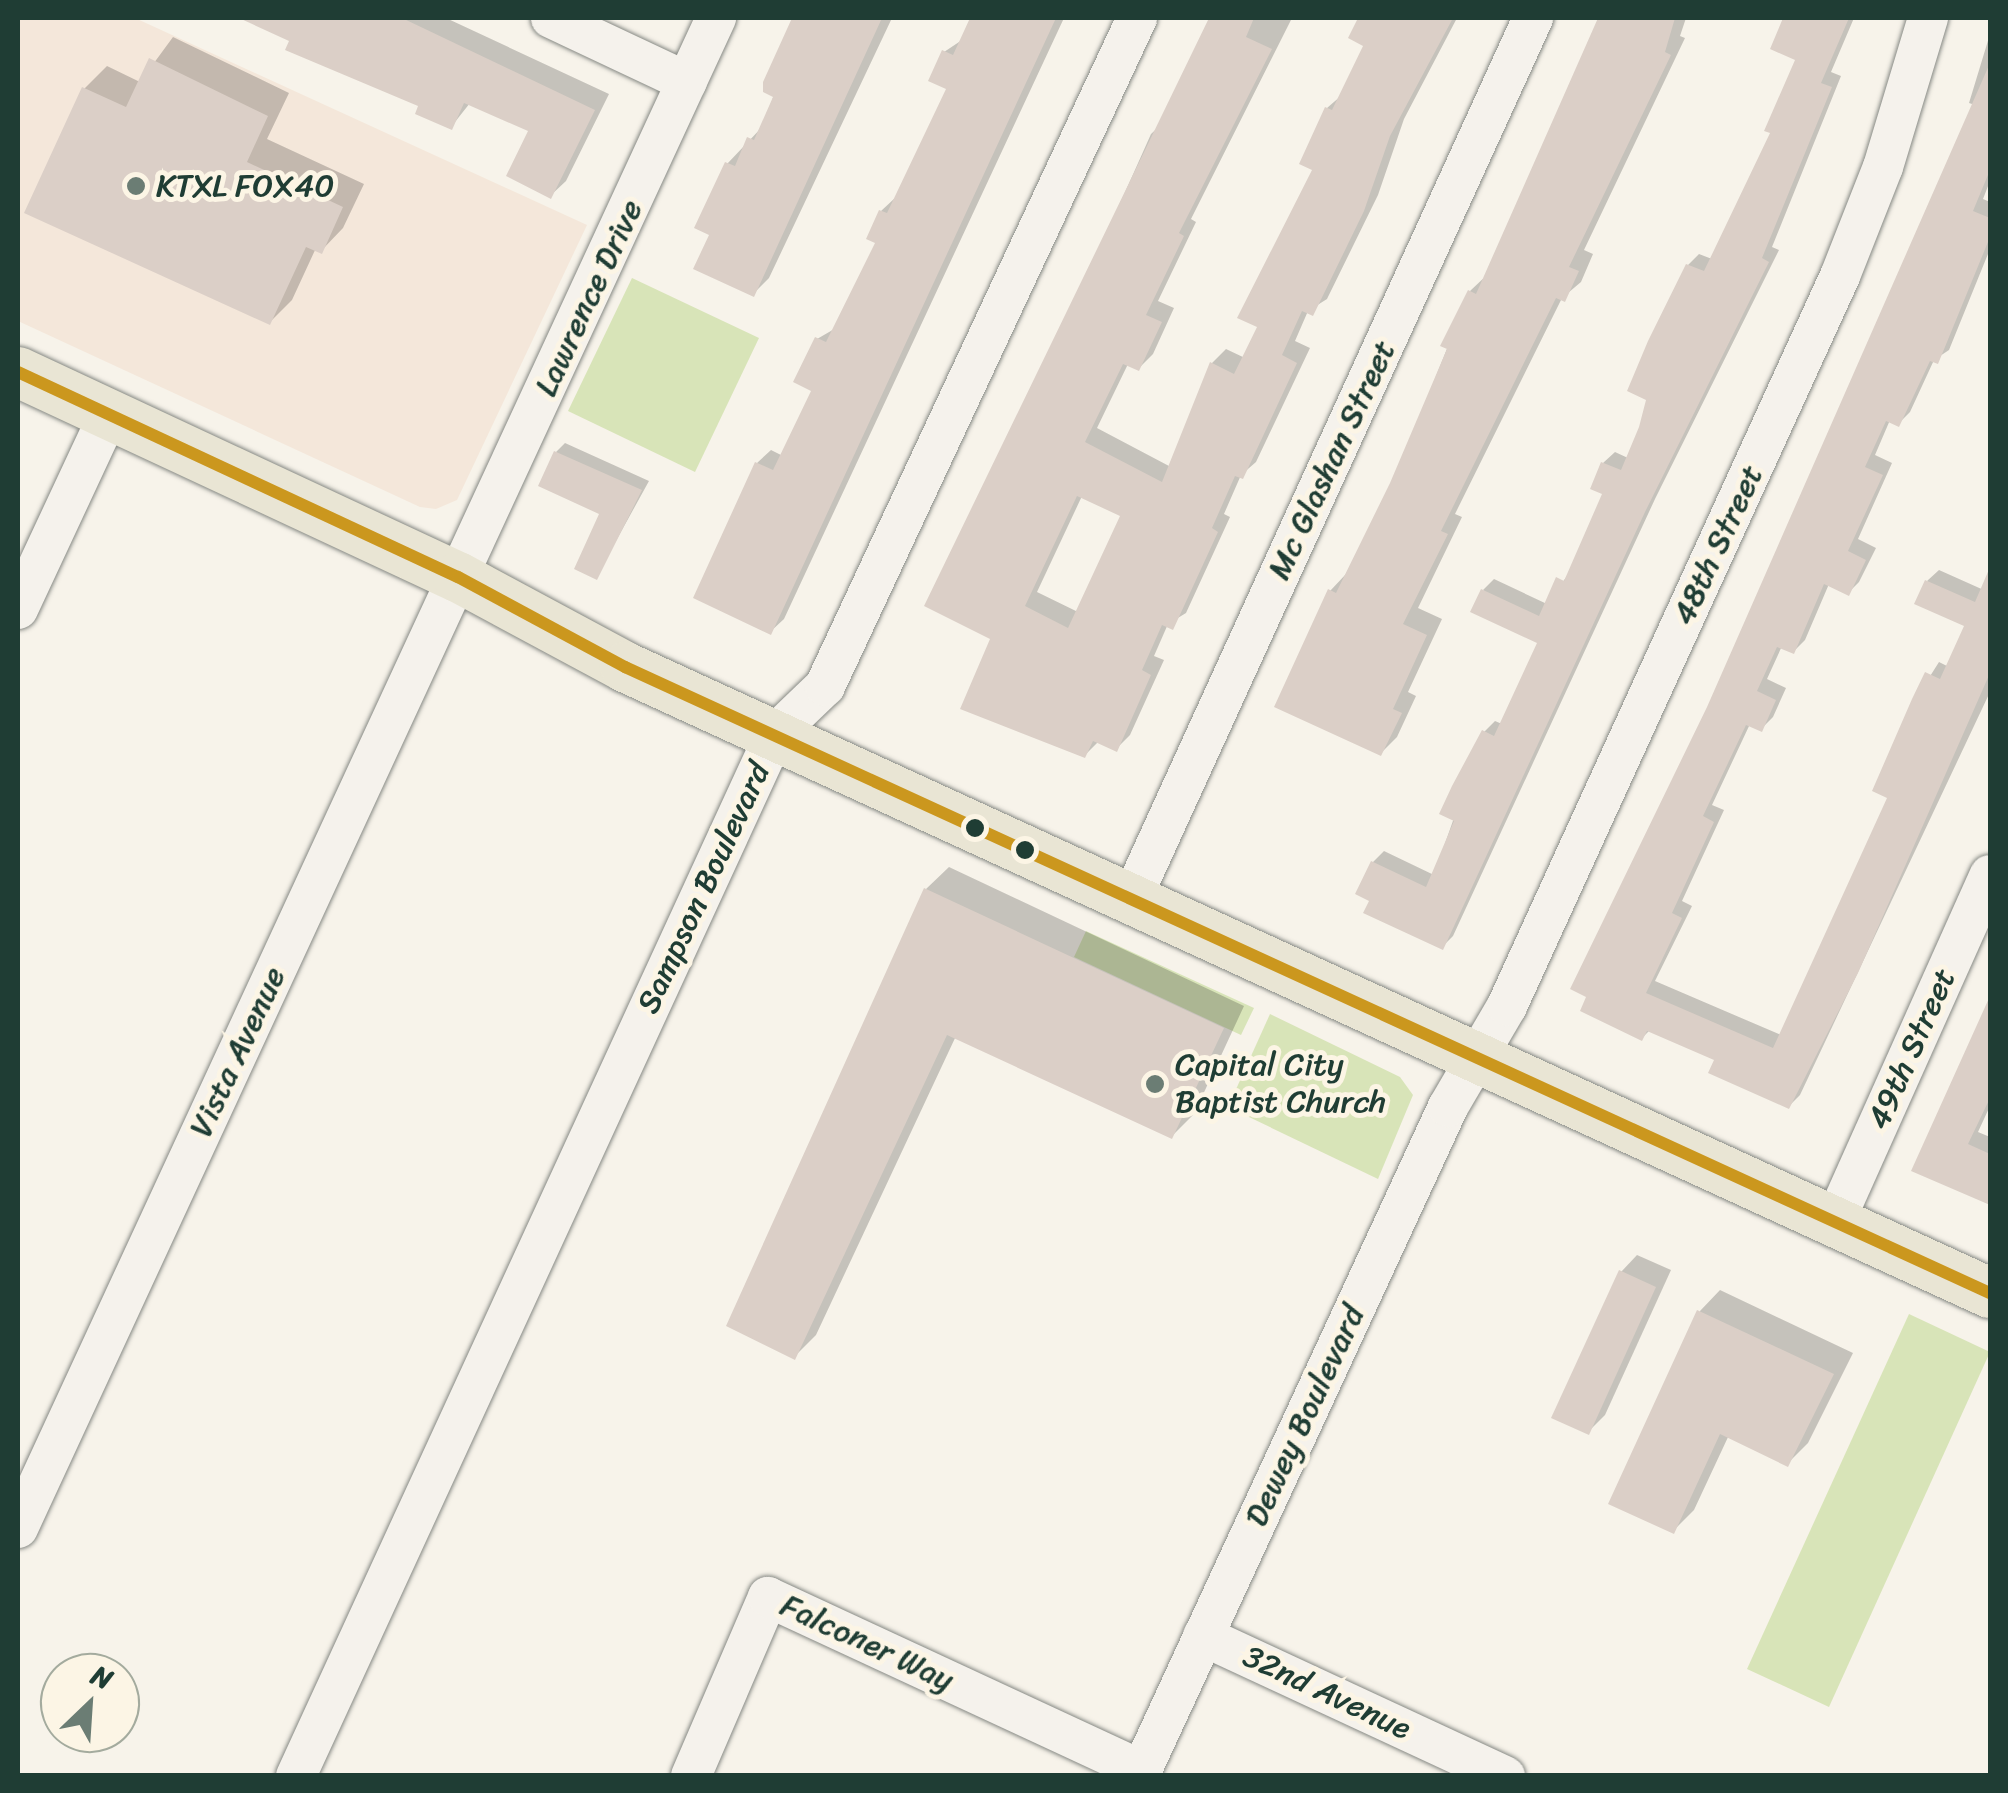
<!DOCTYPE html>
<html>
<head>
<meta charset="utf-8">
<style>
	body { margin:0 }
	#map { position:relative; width:2008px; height:1793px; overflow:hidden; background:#f7f3ea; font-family:Sriracha,sans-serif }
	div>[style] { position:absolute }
	.built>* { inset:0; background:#f4e7da }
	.green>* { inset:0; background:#d8e4b8 }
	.shadow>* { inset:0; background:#0003 }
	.building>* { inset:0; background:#dbcfc7 }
	.roads { filter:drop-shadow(0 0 2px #868984) drop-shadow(0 0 2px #868984) }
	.minor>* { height:40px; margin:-20px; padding:0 20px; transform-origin:20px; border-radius:20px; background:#f5f2ec }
	.major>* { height:50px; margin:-25px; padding:0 25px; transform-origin:25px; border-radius:25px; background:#e9e5d4 }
	.bus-1>* { height:12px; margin:-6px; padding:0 6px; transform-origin:6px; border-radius:6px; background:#cb971e }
	.dots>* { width:28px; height:28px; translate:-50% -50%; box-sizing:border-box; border:5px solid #fcf5e5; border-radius:50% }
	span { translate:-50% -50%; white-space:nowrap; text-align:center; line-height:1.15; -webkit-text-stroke:10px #fcf5e5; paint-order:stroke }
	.poi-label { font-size:32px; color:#1f3d34 }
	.left { translate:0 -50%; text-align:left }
	.street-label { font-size:32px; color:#1f3d34 }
	.frame { position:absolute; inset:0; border:20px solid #1f3d34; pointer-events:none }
	.north { position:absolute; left:40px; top:1653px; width:100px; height:100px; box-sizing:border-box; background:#fcf5e5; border:2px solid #a4ab9e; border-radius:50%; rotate:25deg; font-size:28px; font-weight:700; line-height:40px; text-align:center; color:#1f3d34 }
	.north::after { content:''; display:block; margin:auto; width:35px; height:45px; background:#6b7d74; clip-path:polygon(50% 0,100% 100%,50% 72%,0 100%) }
</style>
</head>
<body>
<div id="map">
	<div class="built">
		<div style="clip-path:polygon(18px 18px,135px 18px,587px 225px,457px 500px,436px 509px,420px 507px,18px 321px)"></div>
	</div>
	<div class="green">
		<div style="clip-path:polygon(632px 278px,759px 338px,695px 472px,568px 411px)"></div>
		<div style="clip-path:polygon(1086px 931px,1254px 1008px,1241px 1035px,1074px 957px)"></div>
		<div style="clip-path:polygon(1270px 1014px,1400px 1077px,1413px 1095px,1378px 1179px,1228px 1107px)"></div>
		<div style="clip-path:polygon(1909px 1314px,1990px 1352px,1829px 1707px,1747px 1669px)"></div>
	</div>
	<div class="shadow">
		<div style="clip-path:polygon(245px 18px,446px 18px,609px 94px,566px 181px,550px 196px,531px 130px,470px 103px,451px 127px,421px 104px)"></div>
		<div style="clip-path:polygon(799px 18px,892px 18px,769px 278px,753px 294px,712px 233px,727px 164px,764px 125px)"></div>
		<div style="clip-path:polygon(973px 18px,1064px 18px,784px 619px,770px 632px,757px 463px,771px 450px,783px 456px,815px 390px,817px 339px,836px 328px,879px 242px,881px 211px,895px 198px,950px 88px,944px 52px,962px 40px)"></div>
		<div style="clip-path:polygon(evenodd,1213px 18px,1292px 18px,1191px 219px,1196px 222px,1158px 301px,1174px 308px,1153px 354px,1139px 368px,1128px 364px,1097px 428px,1169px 466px,1212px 363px,1226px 349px,1245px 358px,1261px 326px,1316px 168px,1327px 108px,1342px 95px,1377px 18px,1457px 18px,1404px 119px,1378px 195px,1327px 299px,1308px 311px,1295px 341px,1310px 348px,1256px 462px,1241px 475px,1224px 514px,1230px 517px,1186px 613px,1168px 624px,1154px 656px,1164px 660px,1130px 735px,1116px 749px,1099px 741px,1085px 755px,994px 638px,1056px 347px,1151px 134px,1165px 121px,1213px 18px,1082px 496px,1124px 515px,1078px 612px,1037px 592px,1082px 496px)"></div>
		<div style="clip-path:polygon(1601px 18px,1686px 18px,1680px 36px,1685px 38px,1584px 250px,1593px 254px,1581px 282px,1562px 298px,1455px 514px,1462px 517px,1418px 608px,1442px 619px,1408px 692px,1416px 696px,1397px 737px,1381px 753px,1330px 591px,1346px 574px,1393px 484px,1470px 291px,1488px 274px)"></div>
		<div style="clip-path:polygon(1786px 18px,1854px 18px,1831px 72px,1841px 76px,1772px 247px,1779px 250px,1655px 499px,1453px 936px,1442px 947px,1372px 899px,1373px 862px,1384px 851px,1434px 875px,1484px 732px,1495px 721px,1502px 724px,1540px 642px,1483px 590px,1494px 579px,1547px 604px,1572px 569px,1605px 492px,1603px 463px,1615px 452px,1628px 458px,1642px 428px,1688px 265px,1699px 254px,1712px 259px,1773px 132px,1798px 59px,1773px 48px)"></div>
		<div style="clip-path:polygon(1990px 34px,1990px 181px,1983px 199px,1990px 202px,1990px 249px,1949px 350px,1934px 360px,1910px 412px,1898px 424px,1890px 420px,1875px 455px,1892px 463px,1858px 539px,1876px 548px,1859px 582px,1848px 593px,1829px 584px,1805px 640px,1794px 651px,1782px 646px,1767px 679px,1786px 688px,1773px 717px,1761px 729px,1750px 724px,1712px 805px,1724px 810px,1682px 901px,1692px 906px,1655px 981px,1781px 1035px,1890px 797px,1915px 700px,1939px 662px,1949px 667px,1967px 625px,1927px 581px,1939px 570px,1986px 591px,1990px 582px,1990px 692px,1800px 1095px,1789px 1106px,1717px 1058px,1650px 1030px,1642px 1038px,1583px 1010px,1975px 105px,1969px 103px)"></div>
		<div style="clip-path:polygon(173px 37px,289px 93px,267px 139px,364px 184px,343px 228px,321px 251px,316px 248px,292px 300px,270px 322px,84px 89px,107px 66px,140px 82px)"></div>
		<div style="clip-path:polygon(565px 443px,649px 481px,596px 577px,602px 513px,556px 452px)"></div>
		<div style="clip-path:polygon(949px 867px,1244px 1006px,1194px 1114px,1172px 1136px,956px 1036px,816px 1335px,794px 1357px,926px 889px)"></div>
		<div style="clip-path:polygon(1990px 1007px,1990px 1106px,1978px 1132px,1990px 1137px,1990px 1202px,1914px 1169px)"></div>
		<div style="clip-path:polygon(1637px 1255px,1671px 1270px,1605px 1415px,1588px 1432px,1621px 1272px)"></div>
		<div style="clip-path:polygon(1720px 1290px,1853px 1353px,1808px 1443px,1787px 1464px,1729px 1435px,1694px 1510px,1673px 1531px,1700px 1311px)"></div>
	</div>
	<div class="building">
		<div style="clip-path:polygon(239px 18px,402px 18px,595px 110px,551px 199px,506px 176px,528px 131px,464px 103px,452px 130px,415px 114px,418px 106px,285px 50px,289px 41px)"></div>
		<div style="clip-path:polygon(792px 18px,882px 18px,754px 297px,693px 269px,709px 235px,694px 228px,725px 162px,735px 166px,747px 137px,754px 140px,773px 97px,763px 92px,763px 82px)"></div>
		<div style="clip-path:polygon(970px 18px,1056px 18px,771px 635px,693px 598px,755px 462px,773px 470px,811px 391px,793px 382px,815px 337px,826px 342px,875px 243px,866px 239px,879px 210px,887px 213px,946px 89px,928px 81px,942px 50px,953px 55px)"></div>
		<div style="clip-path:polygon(evenodd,1209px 18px,1254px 18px,1246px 37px,1272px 49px,1179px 233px,1184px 236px,1146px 315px,1162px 322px,1139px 371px,1123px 364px,1085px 442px,1162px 482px,1210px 362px,1234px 374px,1257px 327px,1237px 318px,1312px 170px,1299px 164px,1325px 107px,1332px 110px,1363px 46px,1348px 38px,1358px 18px,1453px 18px,1390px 136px,1364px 211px,1313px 316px,1302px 311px,1282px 355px,1297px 363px,1243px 479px,1235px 476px,1212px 528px,1218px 532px,1173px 630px,1162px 625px,1142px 670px,1151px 675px,1117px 752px,1093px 741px,1085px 758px,960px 709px,990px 639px,924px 606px,1209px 18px,1077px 496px,1120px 516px,1068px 628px,1025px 606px,1077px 496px)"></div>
		<div style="clip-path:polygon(1598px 18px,1675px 18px,1665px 52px,1671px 55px,1569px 267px,1579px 271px,1565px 302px,1556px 298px,1441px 531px,1448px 534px,1403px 624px,1427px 635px,1393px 709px,1402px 713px,1381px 756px,1274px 707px,1328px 589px,1336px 593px,1390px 483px,1447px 349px,1440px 346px,1468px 290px,1476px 294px)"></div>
		<div style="clip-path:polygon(1783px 18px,1849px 18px,1821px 83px,1832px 87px,1762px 258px,1769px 262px,1645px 512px,1443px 950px,1363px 913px,1369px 901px,1355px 894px,1371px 861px,1426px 887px,1454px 821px,1439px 814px,1452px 786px,1482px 730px,1494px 736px,1537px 643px,1470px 612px,1481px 589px,1539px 616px,1556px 577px,1564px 581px,1602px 494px,1590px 489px,1601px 462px,1621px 470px,1639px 427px,1646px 400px,1627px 391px,1648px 341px,1686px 264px,1704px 271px,1770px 133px,1764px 131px,1795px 60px,1770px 49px)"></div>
		<div style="clip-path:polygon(149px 58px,268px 116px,247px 162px,343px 207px,322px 254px,306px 247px,270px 325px,24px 213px,82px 87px,126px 107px)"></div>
		<div style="clip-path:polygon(1990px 63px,1990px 170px,1973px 211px,1990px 218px,1990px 237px,1938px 364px,1930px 361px,1899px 427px,1886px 421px,1865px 467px,1883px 475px,1848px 551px,1866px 560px,1849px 596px,1824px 584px,1794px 654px,1777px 647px,1757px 691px,1776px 700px,1762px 732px,1746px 725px,1703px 816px,1714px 822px,1672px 913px,1682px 918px,1646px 993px,1773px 1048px,1887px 798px,1872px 791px,1912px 699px,1925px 672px,1940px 679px,1964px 626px,1914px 604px,1925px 580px,1975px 602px,1990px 567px,1990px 673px,1858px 973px,1789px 1109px,1708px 1073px,1714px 1060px,1647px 1031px,1642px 1041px,1580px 1011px,1586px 997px,1570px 989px,1707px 707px)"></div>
		<div style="clip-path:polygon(554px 451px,642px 490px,597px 580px,574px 569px,599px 514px,538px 486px)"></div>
		<div style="clip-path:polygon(924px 888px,1224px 1028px,1172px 1139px,947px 1035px,795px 1360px,726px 1326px)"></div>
		<div style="clip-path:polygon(1990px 996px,1990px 1098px,1968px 1144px,1990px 1154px,1990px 1205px,1911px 1171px)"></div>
		<div style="clip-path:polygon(1619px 1270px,1656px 1287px,1589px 1435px,1551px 1418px)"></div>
		<div style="clip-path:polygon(1697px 1310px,1834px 1374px,1788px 1467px,1720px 1434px,1674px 1534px,1608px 1504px)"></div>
	</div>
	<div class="roads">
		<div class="minor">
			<div style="left:551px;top:18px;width:150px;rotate:25.2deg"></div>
			<div style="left:18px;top:609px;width:215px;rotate:-65deg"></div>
			<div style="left:1130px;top:902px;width:972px;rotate:-65.49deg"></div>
			<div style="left:1834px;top:1223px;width:381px;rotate:-65.9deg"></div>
			<div style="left:18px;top:1528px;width:1664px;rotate:-65.19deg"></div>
			<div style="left:1203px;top:1636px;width:333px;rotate:24.9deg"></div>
			<div style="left:296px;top:1776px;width:1147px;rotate:-65.31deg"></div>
			<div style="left:775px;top:734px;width:69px;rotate:-43.8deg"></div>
			<div style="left:825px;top:686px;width:737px;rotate:-64.96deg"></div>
			<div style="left:691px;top:1776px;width:195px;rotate:-66.7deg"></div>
			<div style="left:768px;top:1597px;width:411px;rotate:24.9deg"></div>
			<div style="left:1139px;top:1776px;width:737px;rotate:-65.21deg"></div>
			<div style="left:1448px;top:1107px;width:117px;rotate:-59.7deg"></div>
			<div style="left:1507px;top:1006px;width:802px;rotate:-65.48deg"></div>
			<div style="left:1840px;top:276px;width:117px;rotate:-68.5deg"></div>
			<div style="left:1883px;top:167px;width:156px;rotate:-73.2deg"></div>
		</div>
		<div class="major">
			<div style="left:18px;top:372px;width:485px;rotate:25deg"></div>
			<div style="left:458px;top:577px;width:190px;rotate:28.3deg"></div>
			<div style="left:625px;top:667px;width:1502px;rotate:24.64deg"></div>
		</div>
	</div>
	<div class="bus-1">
		<div style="left:18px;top:372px;width:485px;rotate:25deg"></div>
		<div style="left:458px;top:577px;width:190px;rotate:28.3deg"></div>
		<div style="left:625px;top:667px;width:1502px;rotate:24.64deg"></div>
	</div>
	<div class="dots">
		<div style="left:136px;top:186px;background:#6b7d74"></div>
		<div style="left:975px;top:828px;background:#1f3d34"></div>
		<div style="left:1025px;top:850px;background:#1f3d34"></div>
		<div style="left:1155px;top:1084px;background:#6b7d74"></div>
	</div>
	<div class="poi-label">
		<span class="left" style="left:156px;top:186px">KTXL FOX40</span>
		<span class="left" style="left:1175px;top:1084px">Capital City<br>Baptist Church</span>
	</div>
	<div class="street-label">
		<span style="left:589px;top:298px;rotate:-65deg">Lawrence Drive</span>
		<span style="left:1332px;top:460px;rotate:-65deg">Mc Glashan Street</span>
		<span style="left:1718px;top:545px;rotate:-65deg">48th Street</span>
		<span style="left:704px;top:888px;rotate:-65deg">Sampson Boulevard</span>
		<span style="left:1912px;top:1049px;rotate:-66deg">49th Street</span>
		<span style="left:238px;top:1052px;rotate:-65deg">Vista Avenue</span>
		<span style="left:1305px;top:1416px;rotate:-65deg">Dewey Boulevard</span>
		<span style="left:867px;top:1643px;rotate:25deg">Falconer Way</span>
		<span style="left:1327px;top:1693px;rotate:25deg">32nd Avenue</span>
	</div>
	<div class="frame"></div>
	<div class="north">N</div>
</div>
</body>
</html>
